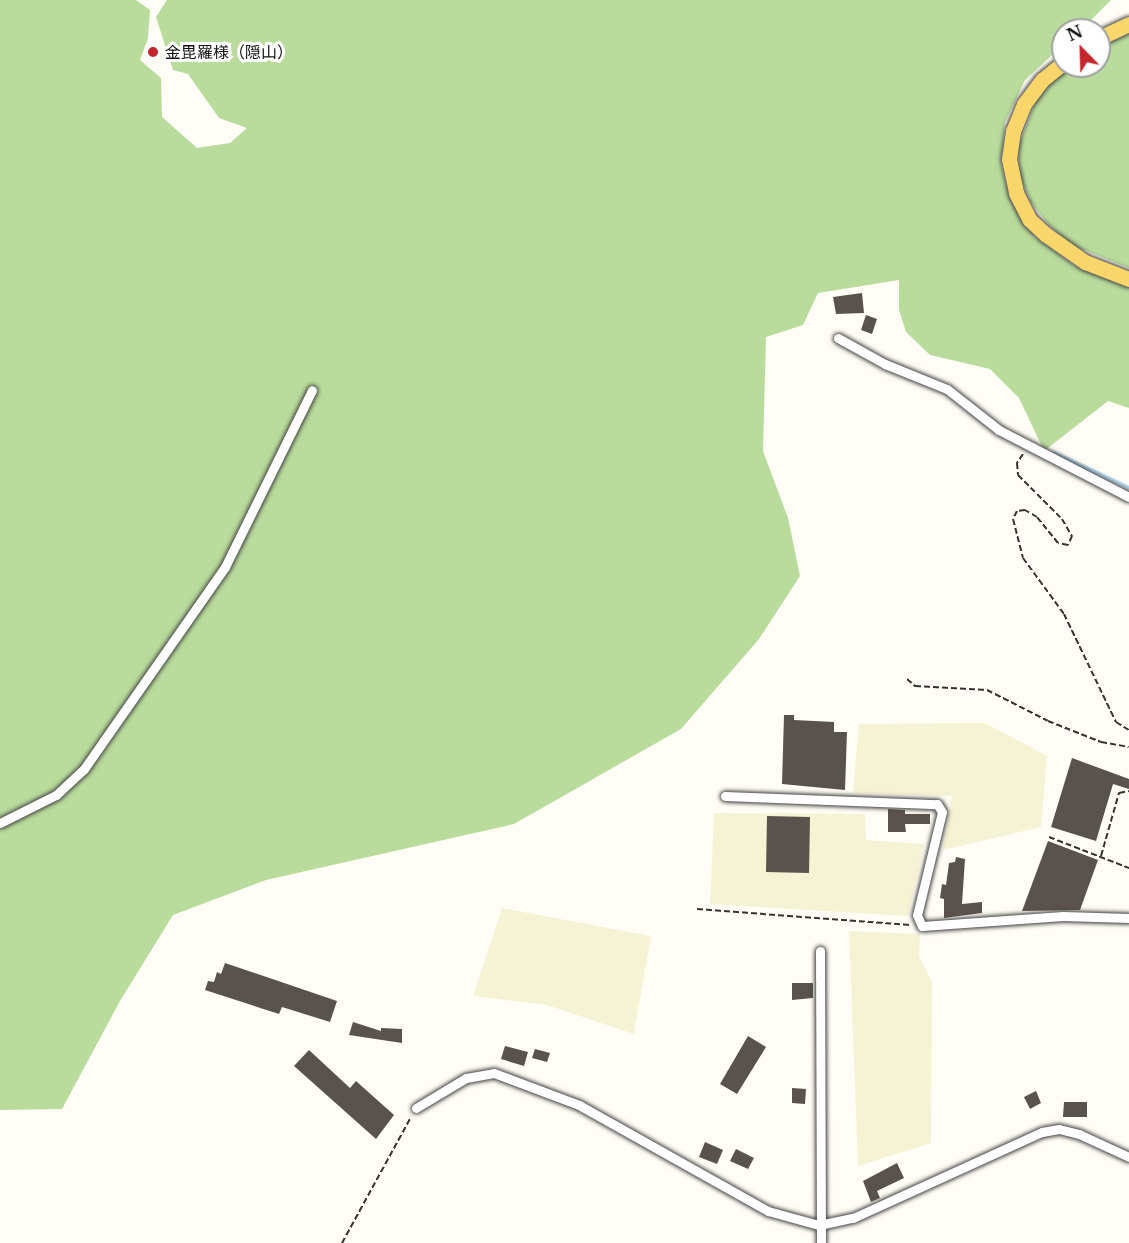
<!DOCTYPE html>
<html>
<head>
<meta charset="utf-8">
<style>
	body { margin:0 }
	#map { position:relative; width:1129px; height:1243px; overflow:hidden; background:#fffdf5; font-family:"Libre Baskerville","Noto Sans JP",serif }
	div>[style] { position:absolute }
	.farmland>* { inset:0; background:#f6f3d4 }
	.forest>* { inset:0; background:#b9dc9c }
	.stream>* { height:4px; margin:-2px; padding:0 2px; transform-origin:2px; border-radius:2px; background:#b9e0f7 }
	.building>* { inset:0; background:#5a524d }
	.path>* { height:2px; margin-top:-1px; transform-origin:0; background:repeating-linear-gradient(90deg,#333 0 6px,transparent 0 9px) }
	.roads { filter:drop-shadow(0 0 2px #444) drop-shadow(0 0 2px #444) }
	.minor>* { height:9px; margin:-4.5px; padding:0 4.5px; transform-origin:4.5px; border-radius:4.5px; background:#fff }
	.primary>* { height:15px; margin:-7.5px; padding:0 7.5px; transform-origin:7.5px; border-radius:7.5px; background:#f9d66b }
	.dots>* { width:16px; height:16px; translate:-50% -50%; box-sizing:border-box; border:3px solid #fff; border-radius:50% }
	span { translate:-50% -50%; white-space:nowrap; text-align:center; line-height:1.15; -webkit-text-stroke:6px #fff; paint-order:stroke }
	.poi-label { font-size:16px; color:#111 }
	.left { translate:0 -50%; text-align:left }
	.north { position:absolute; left:1051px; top:18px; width:60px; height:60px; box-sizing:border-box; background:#fff; border:2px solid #a0a0a0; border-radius:50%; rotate:337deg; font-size:16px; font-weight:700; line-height:24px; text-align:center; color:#111 }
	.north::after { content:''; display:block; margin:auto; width:21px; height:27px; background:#c4262e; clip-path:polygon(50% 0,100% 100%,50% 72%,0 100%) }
</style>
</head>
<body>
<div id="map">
	<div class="farmland">
		<div style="clip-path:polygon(985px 723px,1047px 756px,1041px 827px,943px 850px,952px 796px,853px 793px,859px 724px)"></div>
		<div style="clip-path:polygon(714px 813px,865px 814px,866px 840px,924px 844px,908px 916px,710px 904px)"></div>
		<div style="clip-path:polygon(502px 908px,651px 936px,634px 1034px,547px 1005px,473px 996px)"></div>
		<div style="clip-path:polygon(849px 931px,920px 934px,919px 956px,932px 982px,931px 1143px,858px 1166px)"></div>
	</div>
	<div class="forest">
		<div style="clip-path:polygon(0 0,136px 0,150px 10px,148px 38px,140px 60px,161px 78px,162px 117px,197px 148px,230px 143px,247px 128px,219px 118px,188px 74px,173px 70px,156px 17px,167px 0,1111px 0,1081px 30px,1063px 30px,1063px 45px,1025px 80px,1005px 122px,1001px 164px,1010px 199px,1035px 237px,1075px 266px,1129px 287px,1129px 408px,1108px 401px,1044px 451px,1019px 398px,990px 369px,930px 355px,906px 332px,899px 310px,899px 280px,818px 293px,803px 325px,766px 337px,763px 451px,788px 518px,800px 576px,759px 639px,681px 729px,514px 824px,266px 880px,173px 915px,120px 1001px,62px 1109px,0 1110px)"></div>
		<div style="clip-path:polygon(1129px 34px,1129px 268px,1072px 245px,1049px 225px,1030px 201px,1020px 175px,1018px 147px,1037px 98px,1055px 79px,1071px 66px,1099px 66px,1099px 47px)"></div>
	</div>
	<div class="stream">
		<div style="left:1055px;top:453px;width:82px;rotate:25.3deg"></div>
	</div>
	<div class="building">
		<div style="clip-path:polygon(862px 293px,864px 313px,836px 314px,833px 297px)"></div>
		<div style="clip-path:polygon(866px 315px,877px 319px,872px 334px,861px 330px)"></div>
		<div style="clip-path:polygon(784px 715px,794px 715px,794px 720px,834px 722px,834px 732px,847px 732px,845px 790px,782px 784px)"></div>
		<div style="clip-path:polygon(1072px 758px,1129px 779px,1129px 789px,1113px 784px,1096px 841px,1051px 827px)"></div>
		<div style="clip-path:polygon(888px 809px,905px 810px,905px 814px,930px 814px,930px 824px,905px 824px,906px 832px,888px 832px)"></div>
		<div style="clip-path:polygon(767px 816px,810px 817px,809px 873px,766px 872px)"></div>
		<div style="clip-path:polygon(1048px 841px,1098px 860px,1080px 910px,1022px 911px)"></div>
		<div style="clip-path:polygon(956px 857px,965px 859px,962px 904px,982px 902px,982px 913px,944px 918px,944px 899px,940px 898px,942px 884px,946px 885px,949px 863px,955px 862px)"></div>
		<div style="clip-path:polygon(225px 963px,337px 1001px,330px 1022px,282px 1007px,279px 1014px,205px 990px,208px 981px,214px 982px,217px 972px,221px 974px)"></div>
		<div style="clip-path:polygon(792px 983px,813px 983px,813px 998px,792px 1000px)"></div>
		<div style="clip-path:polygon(353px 1022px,381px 1031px,381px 1028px,402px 1029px,402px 1043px,349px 1035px)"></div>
		<div style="clip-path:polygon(748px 1036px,766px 1047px,737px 1094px,720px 1084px)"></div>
		<div style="clip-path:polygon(505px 1046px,528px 1052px,524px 1066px,501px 1059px)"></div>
		<div style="clip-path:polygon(535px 1049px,550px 1053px,547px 1062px,532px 1058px)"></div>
		<div style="clip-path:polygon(309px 1050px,350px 1088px,356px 1081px,394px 1115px,376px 1139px,294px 1066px)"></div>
		<div style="clip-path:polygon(792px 1088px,806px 1089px,805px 1104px,792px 1103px)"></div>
		<div style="clip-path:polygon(1036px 1091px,1041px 1103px,1030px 1109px,1024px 1097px)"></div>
		<div style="clip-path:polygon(1064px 1102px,1087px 1102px,1087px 1117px,1063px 1117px)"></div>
		<div style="clip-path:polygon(705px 1142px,723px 1150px,717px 1164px,699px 1157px)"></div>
		<div style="clip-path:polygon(736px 1149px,754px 1158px,748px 1169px,730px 1161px)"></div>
		<div style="clip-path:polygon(897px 1163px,904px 1178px,877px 1191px,880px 1198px,871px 1202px,863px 1181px)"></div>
	</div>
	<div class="path">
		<div style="left:1023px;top:454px;width:11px;rotate:124deg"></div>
		<div style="left:1017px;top:463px;width:12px;rotate:85deg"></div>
		<div style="left:1018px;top:475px;width:62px;rotate:45deg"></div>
		<div style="left:1062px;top:519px;width:20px;rotate:60deg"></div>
		<div style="left:1072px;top:536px;width:10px;rotate:114deg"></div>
		<div style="left:1068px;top:545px;width:10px;rotate:-169deg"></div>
		<div style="left:1058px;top:543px;width:33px;rotate:-129deg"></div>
		<div style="left:1037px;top:517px;width:14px;rotate:-150deg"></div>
		<div style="left:1025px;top:510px;width:8px;rotate:173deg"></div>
		<div style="left:1017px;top:511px;width:9px;rotate:117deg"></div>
		<div style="left:1013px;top:519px;width:40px;rotate:75.6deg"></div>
		<div style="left:1023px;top:558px;width:69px;rotate:53.8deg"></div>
		<div style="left:1064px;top:614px;width:120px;rotate:64.3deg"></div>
		<div style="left:1116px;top:722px;width:15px;rotate:32deg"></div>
		<div style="left:907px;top:679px;width:11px;rotate:41deg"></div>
		<div style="left:915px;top:686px;width:72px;rotate:3.2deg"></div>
		<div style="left:987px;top:690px;width:68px;rotate:26.9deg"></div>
		<div style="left:1048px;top:721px;width:57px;rotate:21.6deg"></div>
		<div style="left:1101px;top:742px;width:28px;rotate:10deg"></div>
		<div style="left:1049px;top:837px;width:86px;rotate:21.2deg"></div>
		<div style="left:1101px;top:856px;width:66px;rotate:-74.1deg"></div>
		<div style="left:1119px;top:793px;width:10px;rotate:-11deg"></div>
		<div style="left:697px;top:909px;width:214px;rotate:4.3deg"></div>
		<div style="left:342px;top:1243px;width:144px;rotate:-61.3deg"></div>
	</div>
	<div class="roads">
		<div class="minor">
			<div style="left:838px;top:338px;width:54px;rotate:29deg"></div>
			<div style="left:885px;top:364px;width:67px;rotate:22deg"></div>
			<div style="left:947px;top:389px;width:66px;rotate:38.3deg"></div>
			<div style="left:999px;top:430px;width:146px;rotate:27.3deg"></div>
			<div style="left:725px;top:796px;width:212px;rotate:2.2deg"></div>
			<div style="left:937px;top:804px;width:9px;rotate:58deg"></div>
			<div style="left:942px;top:812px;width:106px;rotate:103.6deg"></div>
			<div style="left:917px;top:915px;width:12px;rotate:66deg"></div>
			<div style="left:922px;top:926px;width:141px;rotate:-4.1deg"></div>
			<div style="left:1063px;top:916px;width:66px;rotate:1.7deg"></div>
			<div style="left:0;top:823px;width:63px;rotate:-26.6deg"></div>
			<div style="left:56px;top:795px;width:38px;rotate:-43deg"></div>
			<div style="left:84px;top:769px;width:246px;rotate:-55.1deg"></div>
			<div style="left:225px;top:567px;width:197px;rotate:-63.8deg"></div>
			<div style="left:820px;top:951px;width:292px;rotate:89.8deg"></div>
			<div style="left:416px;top:1108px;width:58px;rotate:-31deg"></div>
			<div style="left:466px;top:1078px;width:28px;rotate:-10deg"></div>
			<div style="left:494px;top:1073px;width:91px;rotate:20.6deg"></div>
			<div style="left:579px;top:1105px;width:217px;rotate:29.3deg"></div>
			<div style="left:768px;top:1211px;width:53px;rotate:15.4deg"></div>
			<div style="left:819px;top:1225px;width:35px;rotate:-12deg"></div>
			<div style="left:853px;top:1218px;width:208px;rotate:-24.5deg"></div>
			<div style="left:1042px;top:1132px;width:17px;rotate:-10deg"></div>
			<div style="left:1059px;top:1129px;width:21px;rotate:14deg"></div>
			<div style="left:1079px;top:1134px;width:55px;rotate:24.7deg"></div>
		</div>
		<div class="primary">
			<div style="left:1099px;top:38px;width:33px;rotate:-25deg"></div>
			<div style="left:1063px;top:63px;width:27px;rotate:141deg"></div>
			<div style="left:1042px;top:80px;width:30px;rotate:127deg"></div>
			<div style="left:1024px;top:104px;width:29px;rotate:112deg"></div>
			<div style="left:1013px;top:131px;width:28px;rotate:98deg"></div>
			<div style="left:1009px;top:159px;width:35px;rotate:78deg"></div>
			<div style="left:1016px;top:193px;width:30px;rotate:63deg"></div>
			<div style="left:1030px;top:220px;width:21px;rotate:43deg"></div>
			<div style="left:1045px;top:234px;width:49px;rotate:35deg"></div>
			<div style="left:1085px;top:262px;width:47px;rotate:21.1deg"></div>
		</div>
	</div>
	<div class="dots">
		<div style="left:153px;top:52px;background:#c4262e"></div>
	</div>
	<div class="poi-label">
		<span class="left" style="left:165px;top:52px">金毘羅様（隠山）</span>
	</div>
	<div class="north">N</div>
</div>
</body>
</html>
